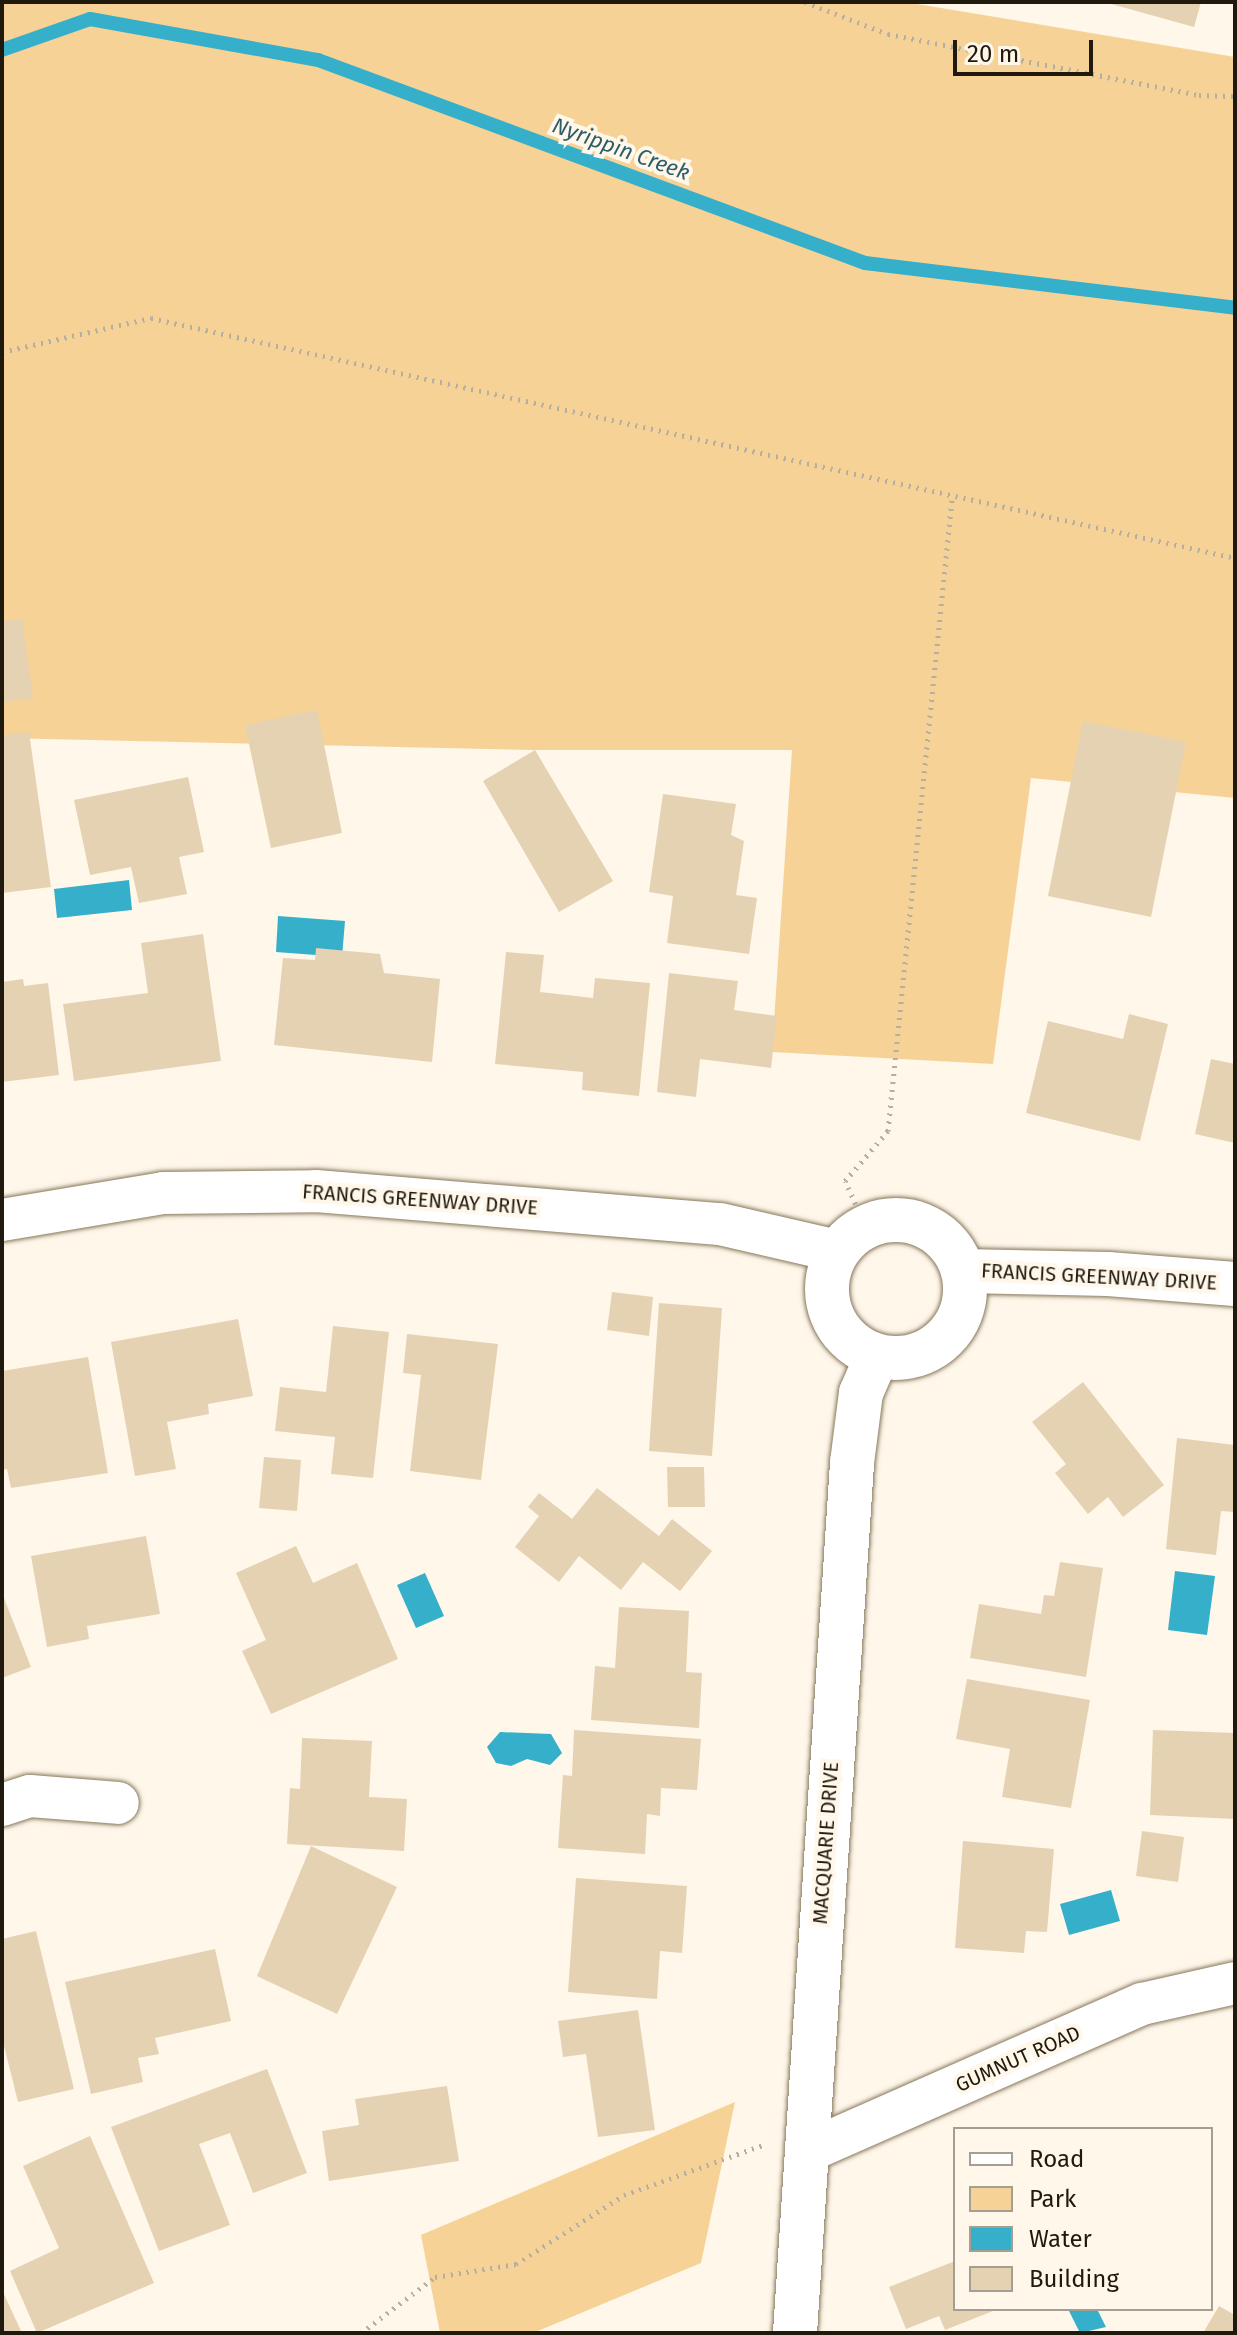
<!DOCTYPE html>
<html>
<head>
<meta charset="utf-8">
<style>
	body { margin:0 }
	#map { position:relative; width:1237px; height:2335px; overflow:hidden; background:#fef7ea; font-family:"Fira Sans",sans-serif }
	div>[style] { position:absolute }
	.green>* { inset:0; background:#f6d297 }
	.water>* { inset:0; background:#36b0ca }
	.stream>* { height:14px; margin:-7px; padding:0 7px; transform-origin:7px; border-radius:7px; background:#36b0ca }
	.building>* { inset:0; background:#e5d2b3 }
	.path>* { height:5px; margin-top:-2.5px; transform-origin:0; background:repeating-linear-gradient(90deg,#b5afa2 0 2px,transparent 0 8px) }
	.roads { filter:drop-shadow(0 0 2px #88775b) drop-shadow(0 0 2px #88775b) }
	.minor>* { height:42px; margin:-21px; padding:0 21px; transform-origin:21px; border-radius:21px; background:#fff }
	.secondary>* { height:44px; margin:-22px; padding:0 22px; transform-origin:22px; border-radius:22px; background:#fff }
	.secondary>.ring { margin:-22px; padding:0; box-sizing:content-box; background:none; border:44px solid #fff; border-radius:50% }
	span { translate:-50% -50%; white-space:nowrap; text-align:center; line-height:1.15; -webkit-text-stroke:8px #fef7ea; paint-order:stroke }
	.street-label { font-size:20px; color:#201a0e }
	.water-label { font-size:22px; color:#2c5d69; font-style:italic }
	.frame { position:absolute; inset:0; border:4px solid #201a0e; pointer-events:none }
	.legend { position:absolute; left:953px; top:2127px; width:260px; height:184px; box-sizing:border-box; background:#fef7ea; border:2px solid #a59f92; margin:0; padding:10px 14px; list-style:none; font-size:24px; color:#201a0e }
	.legend li { display:flex; align-items:center; gap:16px; height:40px }
	.legend b { width:40px; border:2px solid #a59f92 }
	.scale { position:absolute; left:953px; top:40px; width:140px; height:36px; box-sizing:border-box; border:4px solid #201a0e; border-top:0; padding-left:10px; font-size:24px; line-height:28px; white-space:nowrap; color:#201a0e; -webkit-text-stroke:6px #fef7ea; paint-order:stroke }
</style>
</head>
<body>
<div id="map">
	<div class="green">
		<div style="clip-path:polygon(2px 2px,905px 2px,1235px 57px,1235px 798px,1031px 778px,993px 1064px,772px 1052px,792px 750px,535px 750px,2px 738px)"></div>
		<div style="clip-path:polygon(735px 2102px,701px 2263px,533px 2333px,440px 2333px,421px 2235px)"></div>
	</div>
	<div class="water">
		<div style="clip-path:polygon(129px 880px,132px 910px,57px 918px,54px 889px)"></div>
		<div style="clip-path:polygon(278px 916px,345px 921px,342px 957px,276px 952px)"></div>
		<div style="clip-path:polygon(1175px 1571px,1215px 1576px,1207px 1635px,1168px 1630px)"></div>
		<div style="clip-path:polygon(425px 1573px,444px 1616px,416px 1628px,397px 1585px)"></div>
		<div style="clip-path:polygon(500px 1732px,551px 1734px,562px 1753px,550px 1765px,527px 1759px,511px 1766px,496px 1763px,487px 1747px)"></div>
		<div style="clip-path:polygon(1111px 1890px,1120px 1921px,1069px 1935px,1060px 1904px)"></div>
		<div style="clip-path:polygon(1068px 2309px,1097px 2309px,1106px 2327px,1080px 2333px)"></div>
	</div>
	<div class="stream">
		<div style="left:2px;top:50px;width:93px;rotate:-19.4deg"></div>
		<div style="left:90px;top:19px;width:232px;rotate:10.2deg"></div>
		<div style="left:318px;top:60px;width:583px;rotate:20.36deg"></div>
		<div style="left:865px;top:263px;width:373px;rotate:6.9deg"></div>
	</div>
	<div class="building">
		<div style="clip-path:polygon(1104px 2px,1201px 2px,1194px 27px)"></div>
		<div style="clip-path:polygon(22px 618px,33px 698px,2px 702px,2px 621px)"></div>
		<div style="clip-path:polygon(317px 710px,342px 833px,271px 848px,245px 725px)"></div>
		<div style="clip-path:polygon(1083px 721px,1186px 742px,1151px 917px,1048px 896px)"></div>
		<div style="clip-path:polygon(29px 732px,51px 887px,2px 893px,2px 735px)"></div>
		<div style="clip-path:polygon(535px 750px,613px 881px,559px 912px,483px 781px)"></div>
		<div style="clip-path:polygon(188px 777px,204px 852px,179px 857px,187px 894px,139px 903px,131px 867px,90px 875px,74px 800px)"></div>
		<div style="clip-path:polygon(663px 794px,736px 804px,731px 835px,744px 841px,736px 895px,757px 898px,749px 954px,667px 943px,673px 896px,649px 892px)"></div>
		<div style="clip-path:polygon(203px 934px,221px 1061px,74px 1081px,63px 1004px,148px 993px,141px 943px)"></div>
		<div style="clip-path:polygon(316px 948px,380px 954px,384px 973px,440px 979px,432px 1062px,274px 1045px,283px 958px,315px 960px)"></div>
		<div style="clip-path:polygon(506px 952px,544px 955px,540px 992px,593px 998px,595px 978px,650px 983px,639px 1096px,582px 1090px,583px 1072px,495px 1064px)"></div>
		<div style="clip-path:polygon(669px 973px,738px 981px,734px 1010px,777px 1016px,771px 1068px,700px 1059px,696px 1097px,657px 1092px)"></div>
		<div style="clip-path:polygon(23px 979px,24px 986px,48px 983px,59px 1075px,2px 1082px,2px 982px)"></div>
		<div style="clip-path:polygon(1129px 1014px,1168px 1024px,1140px 1141px,1026px 1113px,1048px 1021px,1123px 1039px)"></div>
		<div style="clip-path:polygon(1211px 1059px,1235px 1064px,1235px 1143px,1195px 1134px)"></div>
		<div style="clip-path:polygon(612px 1292px,653px 1297px,649px 1336px,607px 1330px)"></div>
		<div style="clip-path:polygon(659px 1303px,722px 1308px,712px 1456px,649px 1451px)"></div>
		<div style="clip-path:polygon(238px 1319px,253px 1396px,208px 1404px,209px 1414px,167px 1422px,176px 1469px,135px 1476px,111px 1342px)"></div>
		<div style="clip-path:polygon(333px 1326px,389px 1332px,373px 1478px,331px 1474px,335px 1437px,275px 1431px,280px 1387px,326px 1392px)"></div>
		<div style="clip-path:polygon(407px 1334px,498px 1344px,481px 1480px,410px 1471px,421px 1375px,403px 1373px)"></div>
		<div style="clip-path:polygon(88px 1357px,108px 1473px,11px 1488px,7px 1469px,2px 1470px,2px 1371px)"></div>
		<div style="clip-path:polygon(1083px 1382px,1164px 1485px,1123px 1517px,1108px 1497px,1088px 1514px,1055px 1473px,1066px 1464px,1032px 1422px)"></div>
		<div style="clip-path:polygon(1177px 1438px,1235px 1445px,1235px 1512px,1221px 1511px,1216px 1555px,1166px 1549px)"></div>
		<div style="clip-path:polygon(264px 1457px,301px 1460px,297px 1511px,259px 1508px)"></div>
		<div style="clip-path:polygon(667px 1467px,704px 1467px,705px 1507px,668px 1507px)"></div>
		<div style="clip-path:polygon(597px 1488px,659px 1536px,672px 1519px,712px 1551px,680px 1591px,643px 1562px,621px 1590px,579px 1556px,559px 1582px,515px 1547px,539px 1516px,528px 1507px,539px 1493px,572px 1519px)"></div>
		<div style="clip-path:polygon(146px 1536px,160px 1614px,87px 1626px,89px 1639px,47px 1647px,31px 1556px)"></div>
		<div style="clip-path:polygon(296px 1546px,313px 1583px,357px 1563px,398px 1659px,271px 1714px,242px 1651px,266px 1640px,236px 1573px)"></div>
		<div style="clip-path:polygon(1060px 1562px,1103px 1568px,1086px 1677px,970px 1658px,979px 1604px,1041px 1614px,1044px 1595px,1054px 1596px)"></div>
		<div style="clip-path:polygon(2px 1593px,31px 1667px,2px 1678px)"></div>
		<div style="clip-path:polygon(619px 1607px,689px 1611px,686px 1672px,702px 1673px,699px 1728px,591px 1720px,595px 1666px,615px 1668px)"></div>
		<div style="clip-path:polygon(967px 1679px,1090px 1700px,1071px 1808px,1002px 1797px,1010px 1749px,956px 1739px)"></div>
		<div style="clip-path:polygon(574px 1730px,701px 1739px,697px 1790px,661px 1788px,660px 1816px,647px 1814px,645px 1854px,558px 1848px,563px 1775px,572px 1776px)"></div>
		<div style="clip-path:polygon(1153px 1730px,1235px 1733px,1235px 1819px,1150px 1815px)"></div>
		<div style="clip-path:polygon(302px 1738px,372px 1741px,369px 1797px,407px 1799px,404px 1851px,287px 1844px,290px 1788px,300px 1789px)"></div>
		<div style="clip-path:polygon(1142px 1831px,1184px 1837px,1178px 1882px,1136px 1876px)"></div>
		<div style="clip-path:polygon(963px 1841px,1054px 1849px,1047px 1932px,1026px 1931px,1024px 1953px,955px 1948px)"></div>
		<div style="clip-path:polygon(311px 1846px,397px 1887px,337px 2014px,257px 1976px)"></div>
		<div style="clip-path:polygon(576px 1878px,687px 1886px,682px 1953px,660px 1951px,657px 1999px,568px 1992px)"></div>
		<div style="clip-path:polygon(36px 1931px,74px 2089px,18px 2102px,2px 2038px,2px 1939px)"></div>
		<div style="clip-path:polygon(215px 1949px,231px 2021px,155px 2038px,159px 2054px,138px 2058px,143px 2082px,91px 2094px,65px 1982px)"></div>
		<div style="clip-path:polygon(638px 2010px,655px 2130px,598px 2137px,586px 2054px,563px 2057px,558px 2021px)"></div>
		<div style="clip-path:polygon(267px 2069px,307px 2173px,253px 2193px,230px 2133px,199px 2144px,230px 2225px,159px 2251px,111px 2127px)"></div>
		<div style="clip-path:polygon(447px 2086px,459px 2161px,329px 2181px,322px 2131px,359px 2125px,355px 2099px)"></div>
		<div style="clip-path:polygon(90px 2136px,154px 2283px,37px 2333px,10px 2271px,59px 2248px,23px 2166px)"></div>
		<div style="clip-path:polygon(955px 2261px,955px 2309px,998px 2309px,945px 2330px,939px 2316px,906px 2329px,889px 2287px)"></div>
		<div style="clip-path:polygon(2px 2290px,22px 2333px,2px 2333px)"></div>
		<div style="clip-path:polygon(1219px 2306px,1235px 2315px,1235px 2333px,1203px 2333px)"></div>
	</div>
	<div class="path">
		<div style="left:805px;top:2px;width:89px;rotate:21.1deg"></div>
		<div style="left:888px;top:34px;width:317px;rotate:11.1deg"></div>
		<div style="left:1199px;top:95px;width:36px;rotate:2deg"></div>
		<div style="left:2px;top:352px;width:153px;rotate:-12.9deg"></div>
		<div style="left:151px;top:318px;width:1110px;rotate:12.48deg"></div>
		<div style="left:859px;top:1211px;width:33px;rotate:-115deg"></div>
		<div style="left:845px;top:1181px;width:66px;rotate:-49.3deg"></div>
		<div style="left:888px;top:1131px;width:635px;rotate:-84.22deg"></div>
		<div style="left:361px;top:2333px;width:93px;rotate:-37.1deg"></div>
		<div style="left:435px;top:2277px;width:82px;rotate:-9.1deg"></div>
		<div style="left:516px;top:2264px;width:128px;rotate:-32.6deg"></div>
		<div style="left:624px;top:2195px;width:148px;rotate:-19.8deg"></div>
	</div>
	<div class="roads">
		<div class="minor">
			<div style="left:2px;top:1220px;width:163px;rotate:-9.5deg"></div>
			<div style="left:163px;top:1193px;width:153px;rotate:-0.7deg"></div>
			<div style="left:316px;top:1191px;width:405px;rotate:4.7deg"></div>
			<div style="left:720px;top:1224px;width:120px;rotate:13deg"></div>
			<div style="left:2px;top:1805px;width:29px;rotate:-18deg"></div>
			<div style="left:30px;top:1796px;width:88px;rotate:4.5deg"></div>
			<div style="left:806px;top:2152px;width:367px;rotate:-23.8deg"></div>
			<div style="left:1142px;top:2004px;width:95px;rotate:-12.7deg"></div>
		</div>
		<div class="secondary">
			<div class="ring" style="left:827px;top:1220px;width:94px;height:94px"></div>
			<div style="left:963px;top:1271px;width:145px;rotate:1.2deg"></div>
			<div style="left:1108px;top:1274px;width:127px;rotate:4.5deg"></div>
			<div style="left:795px;top:2333px;width:872px;rotate:-86.25deg"></div>
			<div style="left:852px;top:1463px;width:71px;rotate:-82.7deg"></div>
			<div style="left:861px;top:1393px;width:40px;rotate:-66.6deg"></div>
		</div>
	</div>
	<div class="street-label">
		<span style="left:420px;top:1200px;rotate:4deg">FRANCIS GREENWAY DRIVE</span>
		<span style="left:1099px;top:1277px;rotate:3deg">FRANCIS GREENWAY DRIVE</span>
		<span style="left:826px;top:1843px;rotate:-86deg">MACQUARIE DRIVE</span>
		<span style="left:1018px;top:2059px;rotate:-24deg">GUMNUT ROAD</span>
	</div>
	<div class="water-label">
		<span style="left:621px;top:149px;rotate:20deg">Nyrippin Creek</span>
	</div>
	<div class="frame"></div>
	<ul class="legend">
	<li><b style="height:10px;background:#fff"></b>Road</li>
	<li><b style="height:22px;background:#f6d297"></b>Park</li>
	<li><b style="height:22px;background:#36b0ca"></b>Water</li>
	<li><b style="height:22px;background:#e5d2b3"></b>Building</li>
	</ul>
	<div class="scale">20 m</div>
</div>
</body>
</html>
